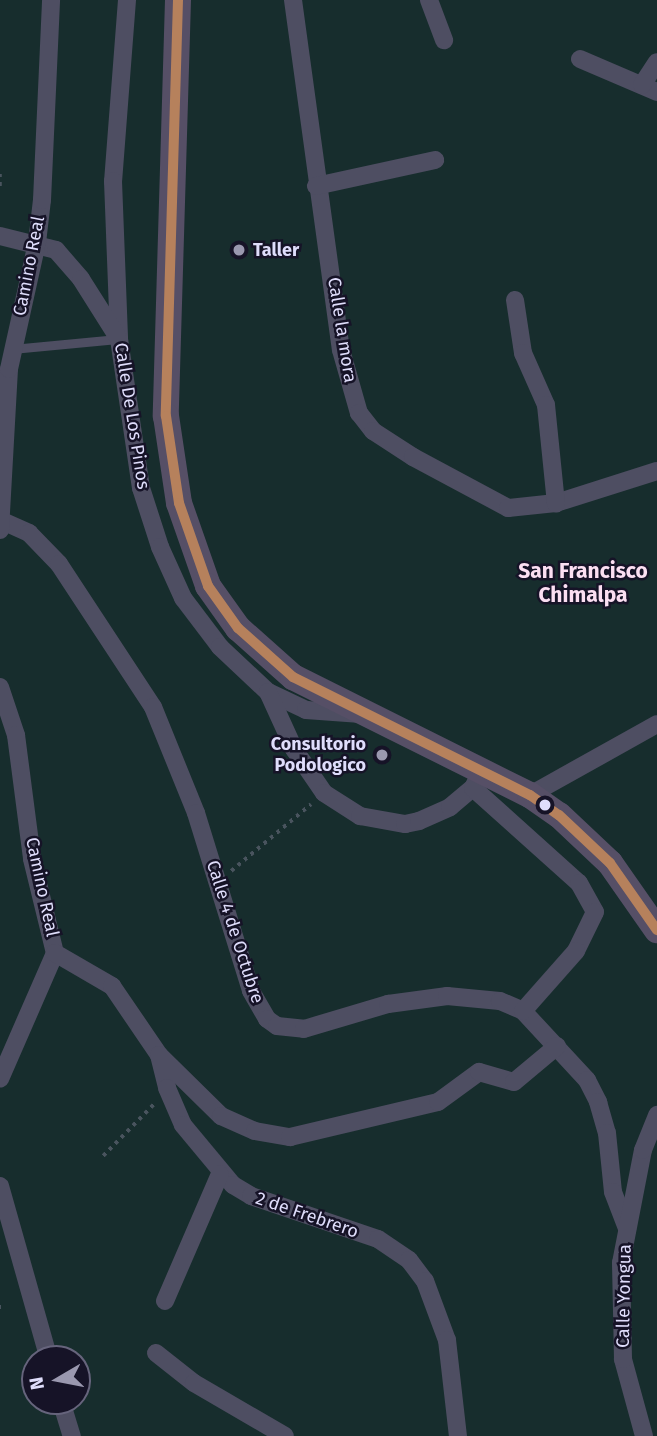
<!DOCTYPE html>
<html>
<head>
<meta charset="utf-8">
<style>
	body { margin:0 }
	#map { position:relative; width:657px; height:1436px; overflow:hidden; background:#1a1822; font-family:"Fira Sans",sans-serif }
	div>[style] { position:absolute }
	.green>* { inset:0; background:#172d2d }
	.path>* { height:3.5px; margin-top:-1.75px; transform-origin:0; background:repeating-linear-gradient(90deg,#49545e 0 3.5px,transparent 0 8.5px) }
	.service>* { height:9px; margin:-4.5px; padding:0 4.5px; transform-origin:4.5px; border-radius:4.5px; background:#4e4e62 }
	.minor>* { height:18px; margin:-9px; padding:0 9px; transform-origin:9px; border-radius:9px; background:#4e4e62 }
	.primary>* { height:26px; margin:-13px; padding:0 13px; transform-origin:13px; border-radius:13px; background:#564f66 }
	.bus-1>* { height:10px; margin:-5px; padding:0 5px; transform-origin:5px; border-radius:5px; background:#b6815c }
	.dots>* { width:19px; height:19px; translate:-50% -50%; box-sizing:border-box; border:4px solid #161327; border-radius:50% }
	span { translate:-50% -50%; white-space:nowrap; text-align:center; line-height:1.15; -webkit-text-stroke:5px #161327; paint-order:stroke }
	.poi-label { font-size:18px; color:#dfddfb; font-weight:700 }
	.left { translate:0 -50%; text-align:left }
	.right { translate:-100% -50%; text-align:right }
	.street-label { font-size:18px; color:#dfddfb }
	.quarter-label { font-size:21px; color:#fbdff2; font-weight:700 }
	.north { position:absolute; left:21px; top:1345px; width:70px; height:70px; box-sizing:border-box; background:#161327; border:2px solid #66647c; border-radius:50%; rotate:260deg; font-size:19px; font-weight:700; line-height:28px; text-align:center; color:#dfddfb }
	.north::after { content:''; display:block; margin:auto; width:24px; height:32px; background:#9a98af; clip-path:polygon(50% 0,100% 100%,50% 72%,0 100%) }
</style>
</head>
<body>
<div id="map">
	<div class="green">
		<div style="clip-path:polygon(evenodd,0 0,657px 0,657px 1436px,0 1436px,0 0,35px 1359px,77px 1359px,77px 1401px,35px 1401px,35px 1359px)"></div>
	</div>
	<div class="path">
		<div style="left:0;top:174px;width:15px;rotate:90deg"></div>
		<div style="left:231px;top:871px;width:104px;rotate:-39.9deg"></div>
		<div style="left:103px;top:1156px;width:74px;rotate:-45.5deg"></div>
		<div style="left:0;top:1307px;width:1px"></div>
	</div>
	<div class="service">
		<div style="left:12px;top:349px;width:106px;rotate:-5.4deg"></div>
	</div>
	<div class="minor">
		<div style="left:127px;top:0;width:182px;rotate:94.4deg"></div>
		<div style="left:113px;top:181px;width:158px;rotate:87.8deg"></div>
		<div style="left:119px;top:339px;width:151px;rotate:81.6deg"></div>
		<div style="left:141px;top:488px;width:62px;rotate:72.1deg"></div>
		<div style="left:160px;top:547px;width:56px;rotate:65.7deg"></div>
		<div style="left:183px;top:598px;width:61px;rotate:52.9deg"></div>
		<div style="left:220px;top:647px;width:66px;rotate:43.2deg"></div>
		<div style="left:268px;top:692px;width:42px;rotate:25.3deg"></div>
		<div style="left:306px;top:710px;width:55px;rotate:4.2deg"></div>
		<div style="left:293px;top:0;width:353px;rotate:82.2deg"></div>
		<div style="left:341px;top:350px;width:66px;rotate:74.1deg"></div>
		<div style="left:359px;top:413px;width:23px;rotate:52deg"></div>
		<div style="left:373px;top:431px;width:48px;rotate:33deg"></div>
		<div style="left:413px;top:457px;width:108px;rotate:28.2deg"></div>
		<div style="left:508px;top:508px;width:48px;rotate:-5.9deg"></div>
		<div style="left:556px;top:503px;width:106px;rotate:-17.6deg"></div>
		<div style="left:429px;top:0;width:43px;rotate:69.4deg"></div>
		<div style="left:580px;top:59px;width:84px;rotate:23.2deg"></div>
		<div style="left:642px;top:85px;width:27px;rotate:-57deg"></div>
		<div style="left:316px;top:186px;width:122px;rotate:-12.3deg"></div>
		<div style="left:0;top:236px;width:58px;rotate:14deg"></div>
		<div style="left:56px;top:250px;width:38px;rotate:49deg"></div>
		<div style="left:81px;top:279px;width:67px;rotate:57.7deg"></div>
		<div style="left:515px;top:300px;width:54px;rotate:81.4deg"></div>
		<div style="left:523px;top:353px;width:57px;rotate:66.1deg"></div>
		<div style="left:546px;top:405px;width:99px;rotate:84.2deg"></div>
		<div style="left:0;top:520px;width:32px;rotate:24deg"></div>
		<div style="left:29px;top:533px;width:43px;rotate:45.9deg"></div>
		<div style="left:59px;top:564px;width:171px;rotate:56.7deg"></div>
		<div style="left:153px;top:707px;width:114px;rotate:67.9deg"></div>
		<div style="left:196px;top:813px;width:186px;rotate:72.8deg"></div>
		<div style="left:251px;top:991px;width:32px;rotate:60deg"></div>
		<div style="left:267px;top:1019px;width:12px;rotate:35deg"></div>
		<div style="left:277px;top:1026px;width:27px;rotate:6deg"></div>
		<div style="left:304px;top:1029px;width:88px;rotate:-16.6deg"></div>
		<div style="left:388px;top:1004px;width:60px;rotate:-7.7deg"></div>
		<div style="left:447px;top:996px;width:53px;rotate:5.4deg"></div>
		<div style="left:500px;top:1001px;width:25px;rotate:23deg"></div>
		<div style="left:523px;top:1011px;width:94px;rotate:47.2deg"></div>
		<div style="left:587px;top:1080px;width:25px;rotate:63deg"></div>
		<div style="left:598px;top:1102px;width:32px;rotate:74deg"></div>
		<div style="left:607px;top:1133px;width:59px;rotate:84.2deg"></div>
		<div style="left:613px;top:1192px;width:40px;rotate:69deg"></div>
		<div style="left:0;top:530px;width:161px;rotate:-86.8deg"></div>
		<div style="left:9px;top:369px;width:129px;rotate:-77.5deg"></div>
		<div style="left:37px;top:243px;width:43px;rotate:-83.4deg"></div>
		<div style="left:42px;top:200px;width:200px;rotate:-87.4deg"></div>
		<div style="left:0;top:687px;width:51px;rotate:71.6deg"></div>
		<div style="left:16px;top:735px;width:125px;rotate:82.6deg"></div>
		<div style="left:32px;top:859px;width:97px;rotate:76.3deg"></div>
		<div style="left:55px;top:953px;width:137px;rotate:113.6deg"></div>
		<div style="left:268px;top:692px;width:63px;rotate:65.5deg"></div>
		<div style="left:294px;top:749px;width:53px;rotate:55.7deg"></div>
		<div style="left:324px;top:793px;width:43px;rotate:32.6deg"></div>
		<div style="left:360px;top:816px;width:46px;rotate:10.1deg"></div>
		<div style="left:405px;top:824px;width:14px;rotate:-12deg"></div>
		<div style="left:419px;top:821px;width:34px;rotate:-24deg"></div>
		<div style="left:450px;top:807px;width:30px;rotate:-40deg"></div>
		<div style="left:473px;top:788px;width:19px;rotate:-65deg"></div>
		<div style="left:473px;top:788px;width:142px;rotate:41.9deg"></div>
		<div style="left:579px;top:883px;width:33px;rotate:61deg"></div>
		<div style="left:595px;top:912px;width:43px;rotate:116deg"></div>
		<div style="left:576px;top:951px;width:80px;rotate:131.5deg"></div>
		<div style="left:530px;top:795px;width:145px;rotate:-29.2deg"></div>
		<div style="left:55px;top:953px;width:66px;rotate:30.1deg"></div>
		<div style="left:112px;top:986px;width:83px;rotate:55.7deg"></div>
		<div style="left:159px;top:1055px;width:34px;rotate:76deg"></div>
		<div style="left:167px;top:1088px;width:40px;rotate:66.6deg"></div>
		<div style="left:183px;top:1125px;width:78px;rotate:50.2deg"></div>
		<div style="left:233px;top:1185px;width:21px;rotate:31deg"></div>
		<div style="left:251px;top:1196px;width:134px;rotate:18.7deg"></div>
		<div style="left:378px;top:1239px;width:37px;rotate:34deg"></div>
		<div style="left:409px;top:1260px;width:26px;rotate:53deg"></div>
		<div style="left:425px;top:1281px;width:63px;rotate:69.6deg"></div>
		<div style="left:447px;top:1340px;width:97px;rotate:83.5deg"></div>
		<div style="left:159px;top:1055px;width:87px;rotate:44.5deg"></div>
		<div style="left:221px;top:1116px;width:37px;rotate:24deg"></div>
		<div style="left:255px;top:1131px;width:36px;rotate:10deg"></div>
		<div style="left:290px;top:1137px;width:152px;rotate:-13.3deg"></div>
		<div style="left:438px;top:1102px;width:51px;rotate:-36.2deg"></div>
		<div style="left:479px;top:1072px;width:36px;rotate:16deg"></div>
		<div style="left:514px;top:1082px;width:56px;rotate:-39.9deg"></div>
		<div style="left:0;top:1186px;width:180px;rotate:74.2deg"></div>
		<div style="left:165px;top:1301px;width:138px;rotate:-66.6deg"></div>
		<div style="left:156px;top:1353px;width:48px;rotate:38.3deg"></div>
		<div style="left:194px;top:1383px;width:105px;rotate:30.2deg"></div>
		<div style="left:61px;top:1401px;width:37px;rotate:73deg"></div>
		<div style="left:644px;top:1436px;width:80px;rotate:-105.3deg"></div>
		<div style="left:623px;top:1359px;width:96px;rotate:-91.2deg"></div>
		<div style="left:621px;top:1263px;width:115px;rotate:-79deg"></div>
		<div style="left:643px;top:1150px;width:38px;rotate:-68deg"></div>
	</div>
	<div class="primary">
		<div style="left:178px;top:0;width:416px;rotate:91.7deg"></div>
		<div style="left:166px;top:416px;width:88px;rotate:81.5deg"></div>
		<div style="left:179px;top:503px;width:88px;rotate:70.7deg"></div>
		<div style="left:208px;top:586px;width:52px;rotate:54.5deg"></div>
		<div style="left:238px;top:628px;width:74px;rotate:41.7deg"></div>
		<div style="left:293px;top:677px;width:265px;rotate:26.5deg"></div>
		<div style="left:530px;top:795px;width:35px;rotate:35deg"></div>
		<div style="left:559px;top:815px;width:70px;rotate:43.3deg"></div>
		<div style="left:610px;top:863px;width:82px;rotate:55deg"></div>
	</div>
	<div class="bus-1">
		<div style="left:178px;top:0;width:416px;rotate:91.7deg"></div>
		<div style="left:166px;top:416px;width:88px;rotate:81.5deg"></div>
		<div style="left:179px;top:503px;width:88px;rotate:70.7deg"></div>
		<div style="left:208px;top:586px;width:52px;rotate:54.5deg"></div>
		<div style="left:238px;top:628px;width:74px;rotate:41.7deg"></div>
		<div style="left:293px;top:677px;width:265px;rotate:26.5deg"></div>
		<div style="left:530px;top:795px;width:35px;rotate:35deg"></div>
		<div style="left:559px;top:815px;width:70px;rotate:43.3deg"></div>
		<div style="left:610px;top:863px;width:82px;rotate:55deg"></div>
	</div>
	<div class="dots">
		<div style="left:239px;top:250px;background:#9a98af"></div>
		<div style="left:382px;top:755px;background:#9a98af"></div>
		<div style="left:545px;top:805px;background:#dfddfb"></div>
	</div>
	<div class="poi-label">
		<span class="left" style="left:253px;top:250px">Taller</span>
		<span class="right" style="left:366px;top:755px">Consultorio<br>Podologico</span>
	</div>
	<div class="street-label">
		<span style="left:29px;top:266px;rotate:-79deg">Camino Real</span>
		<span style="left:342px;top:330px;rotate:81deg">Calle la mora</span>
		<span style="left:132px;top:416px;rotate:81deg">Calle De Los Pinos</span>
		<span style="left:42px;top:887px;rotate:78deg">Camino Real</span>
		<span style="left:235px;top:932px;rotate:72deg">Calle 4 de Octubre</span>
		<span style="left:307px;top:1215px;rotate:19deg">2 de Frebrero</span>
		<span style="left:624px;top:1296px;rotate:-89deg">Calle Yongua</span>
	</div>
	<div class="quarter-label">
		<span style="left:583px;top:583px">San Francisco<br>Chimalpa</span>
	</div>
	<div class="north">N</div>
</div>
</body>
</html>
